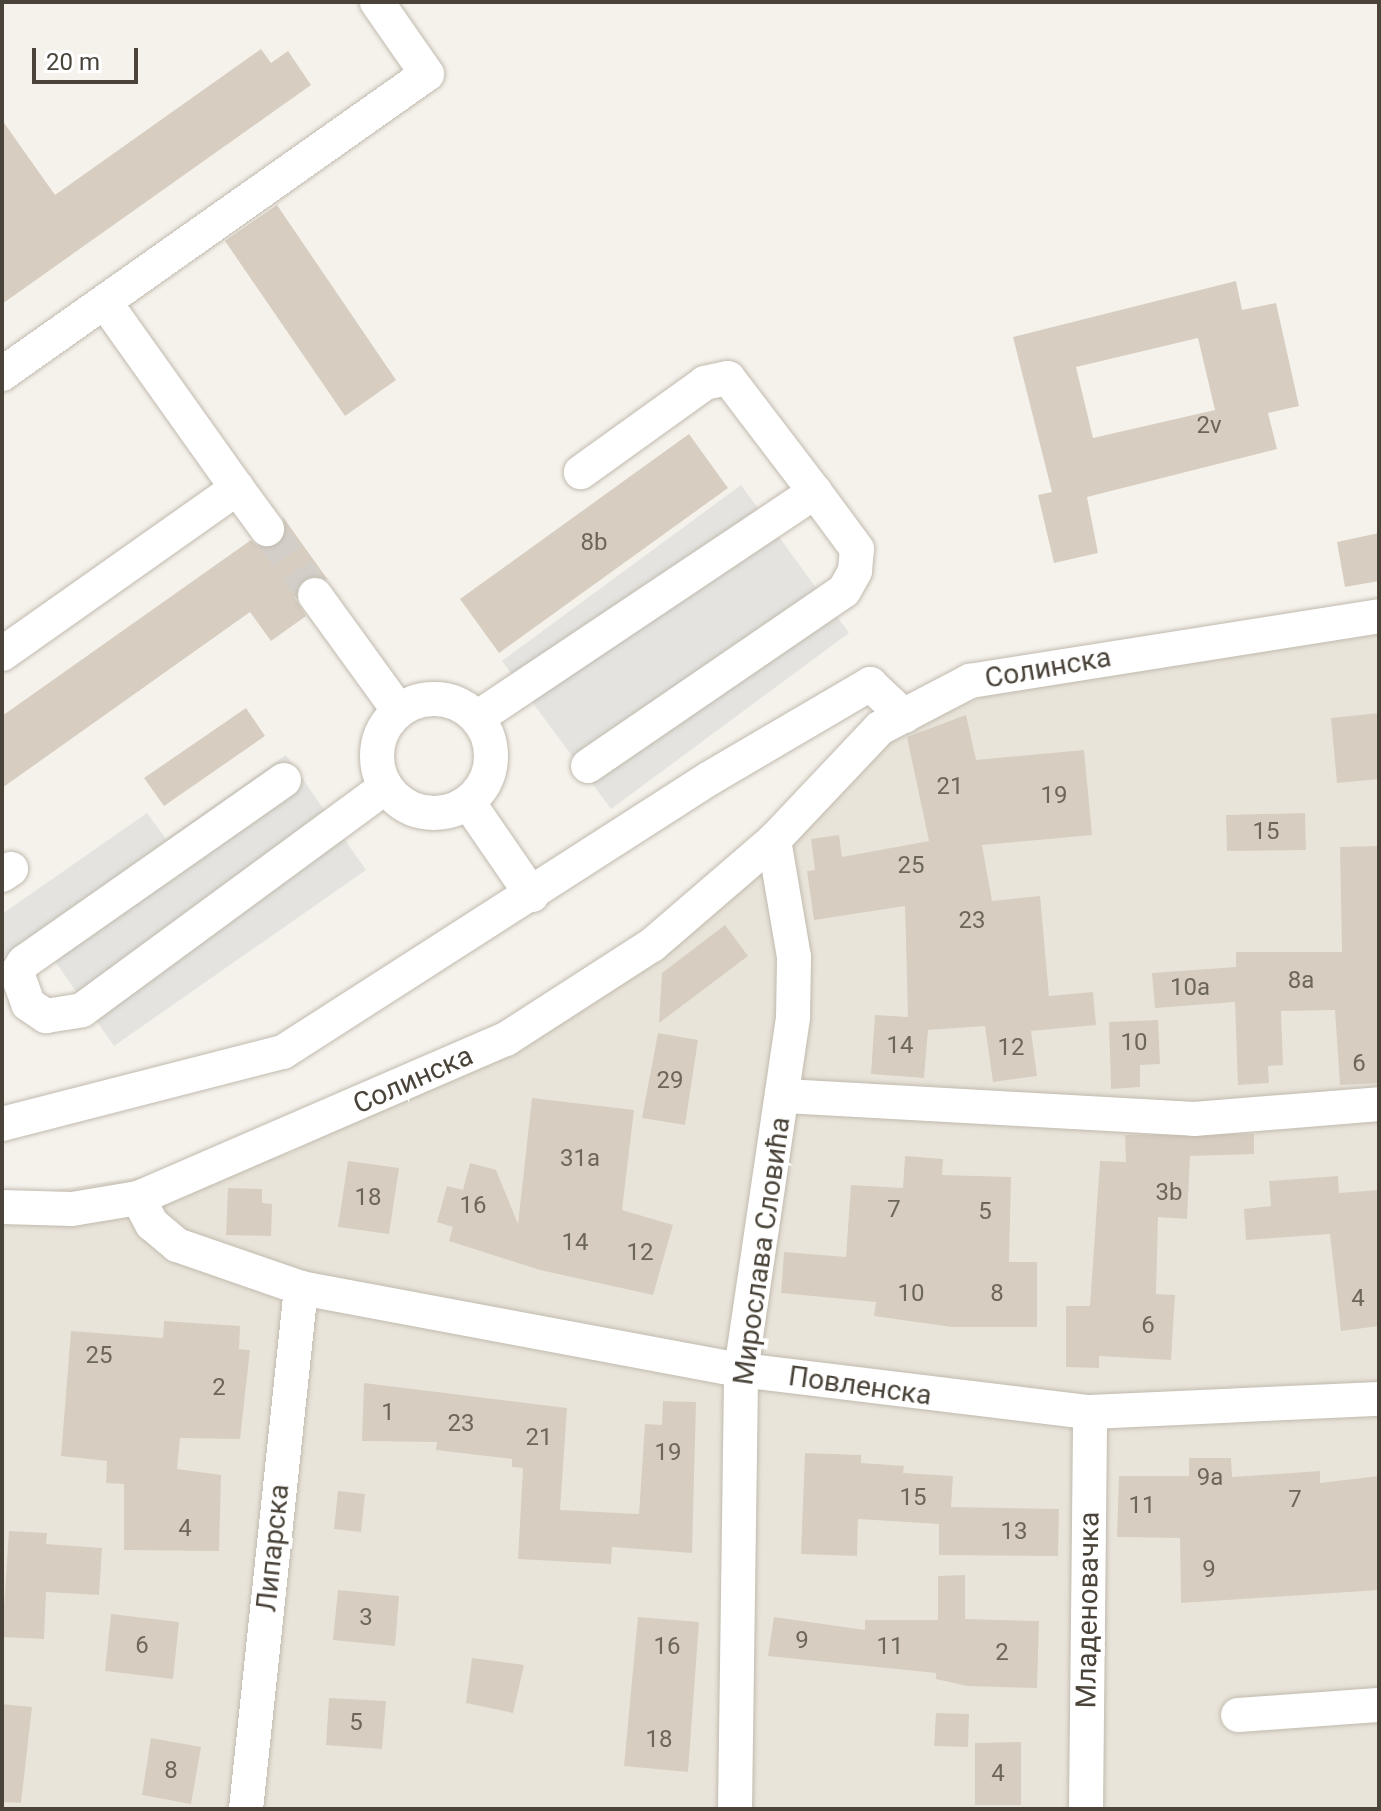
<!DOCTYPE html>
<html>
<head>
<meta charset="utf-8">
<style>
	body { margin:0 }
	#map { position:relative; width:1381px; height:1811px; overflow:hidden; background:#f5f2ec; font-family:Roboto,sans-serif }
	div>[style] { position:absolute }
	.residential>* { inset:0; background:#e9e4da }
	.parking>* { inset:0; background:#e4e3e0 }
	.building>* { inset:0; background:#d7cec1 }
	.minor-tunnel>* { height:34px; margin-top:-17px; transform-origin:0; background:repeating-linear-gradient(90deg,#d3cfc8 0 34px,transparent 0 51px) }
	.roads { filter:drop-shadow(0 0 2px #c1baae) drop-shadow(0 0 2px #c1baae) }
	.minor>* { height:34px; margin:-17px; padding:0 17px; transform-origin:17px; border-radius:17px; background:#fff }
	.minor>.ring { margin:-17px; padding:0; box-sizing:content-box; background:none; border:34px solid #fff; border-radius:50% }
	span { translate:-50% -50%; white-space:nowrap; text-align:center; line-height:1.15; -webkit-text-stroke:8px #fff; paint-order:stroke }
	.number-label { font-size:24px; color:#6d665b }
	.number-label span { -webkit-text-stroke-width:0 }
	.street-label { font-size:28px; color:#4a4339 }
	.frame { position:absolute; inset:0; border:4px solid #4a4339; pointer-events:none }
	.scale { position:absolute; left:32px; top:48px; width:106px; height:36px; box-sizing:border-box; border:4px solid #4a4339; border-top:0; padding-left:10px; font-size:24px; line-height:28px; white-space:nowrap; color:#4a4339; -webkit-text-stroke:6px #fff; paint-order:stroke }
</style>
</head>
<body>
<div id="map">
	<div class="residential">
		<div style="clip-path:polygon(1379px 621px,1379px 1809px,2px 1809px,2px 1198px,289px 1154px,664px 949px,892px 734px,1011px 685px)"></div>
	</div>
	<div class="parking">
		<div style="clip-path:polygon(741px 485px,849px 633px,611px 809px,502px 661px)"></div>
		<div style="clip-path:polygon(286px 755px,366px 870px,114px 1046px,36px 934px,2px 957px,2px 914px,147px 813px,166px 839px)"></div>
	</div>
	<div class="building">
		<div style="clip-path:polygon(261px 49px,271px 63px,288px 51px,311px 85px,2px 304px,2px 120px,55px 195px)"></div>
		<div style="clip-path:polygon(277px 205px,396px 380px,345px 416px,225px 241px)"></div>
		<div style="clip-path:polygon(evenodd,1236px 281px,1242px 310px,1276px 303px,1299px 406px,1268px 413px,1277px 449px,1087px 497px,1098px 553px,1054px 563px,1038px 495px,1052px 492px,1013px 337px,1236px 281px,1198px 338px,1215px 410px,1093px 438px,1076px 367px,1198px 338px)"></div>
		<div style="clip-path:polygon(689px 434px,728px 488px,499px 653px,460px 599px)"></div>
		<div style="clip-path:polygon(283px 517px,328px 580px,312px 575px,297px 586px,295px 598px,306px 616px,271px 641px,250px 612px,2px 788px,2px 716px,251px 540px,260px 548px,278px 546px,286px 536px)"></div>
		<div style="clip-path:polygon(1379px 533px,1379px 581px,1345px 587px,1337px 542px)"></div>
		<div style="clip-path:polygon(246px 708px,265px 736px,164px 806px,144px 778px)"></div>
		<div style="clip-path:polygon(1379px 713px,1379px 779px,1337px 783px,1331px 718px)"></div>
		<div style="clip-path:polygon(966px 715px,976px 760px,1084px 750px,1092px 835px,982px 845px,992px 901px,1040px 896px,1049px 996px,1093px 992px,1096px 1025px,1031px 1031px,1037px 1076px,993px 1082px,985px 1026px,928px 1030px,924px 1078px,871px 1074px,875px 1015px,908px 1017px,905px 906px,814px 920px,807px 871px,815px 870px,811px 839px,839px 835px,842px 857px,929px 841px,907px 737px)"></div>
		<div style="clip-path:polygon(1305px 813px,1306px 850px,1227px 851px,1226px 815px)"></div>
		<div style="clip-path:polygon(1379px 846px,1379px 1083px,1340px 1085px,1335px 1010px,1281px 1011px,1283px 1065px,1268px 1066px,1269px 1083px,1238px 1085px,1235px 1002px,1155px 1008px,1152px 973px,1236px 967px,1236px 952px,1342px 952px,1340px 847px)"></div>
		<div style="clip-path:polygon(725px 925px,748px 956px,659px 1023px,662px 973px)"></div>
		<div style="clip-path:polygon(1158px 1020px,1160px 1064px,1140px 1065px,1140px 1087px,1111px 1089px,1109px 1022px)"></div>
		<div style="clip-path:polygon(658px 1033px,698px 1040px,685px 1125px,642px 1118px)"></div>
		<div style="clip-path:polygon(532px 1098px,634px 1110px,622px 1210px,673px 1225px,653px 1295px,540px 1270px,449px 1241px,453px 1227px,437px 1222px,447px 1186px,463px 1190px,470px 1163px,496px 1170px,518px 1224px)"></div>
		<div style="clip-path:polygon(1254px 1134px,1254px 1154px,1190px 1156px,1187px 1219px,1158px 1217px,1156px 1294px,1175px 1295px,1171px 1360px,1099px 1356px,1099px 1368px,1066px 1367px,1066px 1306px,1090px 1306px,1100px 1161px,1126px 1162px,1125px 1135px)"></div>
		<div style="clip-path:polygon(905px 1156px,943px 1159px,942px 1175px,1011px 1177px,1009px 1262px,1037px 1262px,1037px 1327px,952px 1327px,874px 1316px,876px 1302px,781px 1293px,784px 1252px,846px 1257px,851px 1185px,903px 1188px)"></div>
		<div style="clip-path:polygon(348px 1161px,399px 1168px,389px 1234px,338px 1227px)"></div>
		<div style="clip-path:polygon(1338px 1176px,1339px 1193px,1379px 1190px,1379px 1326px,1341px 1331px,1330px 1234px,1246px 1240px,1244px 1209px,1271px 1206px,1269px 1181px)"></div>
		<div style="clip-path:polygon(228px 1188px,262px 1189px,262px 1203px,272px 1204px,271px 1236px,226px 1235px)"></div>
		<div style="clip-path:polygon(164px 1321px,240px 1326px,239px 1349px,250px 1350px,240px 1439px,180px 1438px,177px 1469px,221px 1475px,219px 1551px,124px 1550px,124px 1484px,106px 1483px,107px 1461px,61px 1456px,71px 1331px,163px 1338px)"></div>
		<div style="clip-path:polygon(364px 1383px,567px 1408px,560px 1510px,639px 1514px,645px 1424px,662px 1425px,663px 1401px,696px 1402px,692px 1553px,612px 1547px,611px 1564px,518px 1559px,523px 1468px,512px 1467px,512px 1459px,436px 1450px,437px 1442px,362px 1441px)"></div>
		<div style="clip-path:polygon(805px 1453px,861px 1455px,861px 1463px,904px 1466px,903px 1473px,953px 1476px,951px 1507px,1059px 1509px,1058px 1556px,939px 1555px,939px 1524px,858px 1519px,857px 1556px,801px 1554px)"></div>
		<div style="clip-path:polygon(1189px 1458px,1231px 1458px,1232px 1477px,1320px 1471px,1320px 1483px,1379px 1476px,1379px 1590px,1181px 1603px,1180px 1538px,1117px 1537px,1119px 1476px,1189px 1476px)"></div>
		<div style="clip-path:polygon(338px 1491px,365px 1494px,361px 1532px,334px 1529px)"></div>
		<div style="clip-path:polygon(9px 1531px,47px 1533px,46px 1544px,102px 1548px,99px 1595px,46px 1592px,44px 1639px,2px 1637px)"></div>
		<div style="clip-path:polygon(965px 1575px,965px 1619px,1039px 1621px,1037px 1688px,967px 1686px,936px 1679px,936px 1673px,768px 1656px,774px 1617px,865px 1630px,865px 1620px,938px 1620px,938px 1576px)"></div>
		<div style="clip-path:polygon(338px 1590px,399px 1596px,395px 1646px,333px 1640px)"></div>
		<div style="clip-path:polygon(111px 1614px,179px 1622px,173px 1679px,105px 1671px)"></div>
		<div style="clip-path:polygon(638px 1617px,699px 1622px,688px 1772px,624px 1766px)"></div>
		<div style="clip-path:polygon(472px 1658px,524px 1665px,513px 1713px,466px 1703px)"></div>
		<div style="clip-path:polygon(329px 1698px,386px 1701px,382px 1749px,326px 1745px)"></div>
		<div style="clip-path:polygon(2px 1704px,32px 1707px,21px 1803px,2px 1802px)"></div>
		<div style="clip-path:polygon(936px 1713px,969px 1714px,968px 1747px,934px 1746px)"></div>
		<div style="clip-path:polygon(151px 1738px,201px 1747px,191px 1804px,142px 1795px)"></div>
		<div style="clip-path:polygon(1021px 1742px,1021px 1805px,975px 1805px,975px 1743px)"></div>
	</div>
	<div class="minor-tunnel">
		<div style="left:267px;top:529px;width:82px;rotate:54deg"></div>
	</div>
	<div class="roads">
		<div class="minor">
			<div style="left:2px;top:374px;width:520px;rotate:-35.22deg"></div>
			<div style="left:427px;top:74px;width:88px;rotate:-124.8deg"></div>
			<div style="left:237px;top:488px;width:51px;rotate:53.8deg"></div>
			<div style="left:315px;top:595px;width:143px;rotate:54.1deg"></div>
			<div style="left:2px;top:654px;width:288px;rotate:-35.2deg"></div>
			<div style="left:237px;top:488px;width:228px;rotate:-125.4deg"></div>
			<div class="ring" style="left:377px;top:699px;width:80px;height:80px"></div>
			<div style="left:477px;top:718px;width:407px;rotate:-33.8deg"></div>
			<div style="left:815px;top:492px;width:143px;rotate:-127.3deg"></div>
			<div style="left:728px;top:378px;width:24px;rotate:168deg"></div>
			<div style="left:705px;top:383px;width:153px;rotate:144.3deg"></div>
			<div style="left:588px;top:766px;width:310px;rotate:-34.4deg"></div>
			<div style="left:844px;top:591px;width:23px;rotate:-61deg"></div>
			<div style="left:855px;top:571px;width:22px;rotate:-85deg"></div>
			<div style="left:857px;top:549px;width:71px;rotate:-126.4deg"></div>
			<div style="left:284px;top:780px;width:317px;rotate:145deg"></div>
			<div style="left:24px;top:962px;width:13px;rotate:122deg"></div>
			<div style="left:17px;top:973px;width:33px;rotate:70deg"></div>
			<div style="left:28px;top:1004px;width:22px;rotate:34deg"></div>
			<div style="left:46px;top:1016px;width:36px;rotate:-9deg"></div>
			<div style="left:82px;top:1010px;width:377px;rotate:-36.3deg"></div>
			<div style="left:468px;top:802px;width:113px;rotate:55.5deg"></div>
			<div style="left:2px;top:875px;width:11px;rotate:-34deg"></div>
			<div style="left:785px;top:1096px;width:410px;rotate:3.2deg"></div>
			<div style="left:1194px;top:1119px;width:186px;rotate:-4.6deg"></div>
			<div style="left:2px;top:1124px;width:290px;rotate:-14.4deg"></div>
			<div style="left:283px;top:1052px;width:507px;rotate:-32.69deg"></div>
			<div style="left:710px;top:778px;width:186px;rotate:-30.4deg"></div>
			<div style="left:870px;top:684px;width:47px;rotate:43.3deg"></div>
			<div style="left:138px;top:1198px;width:30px;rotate:62deg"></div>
			<div style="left:152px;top:1224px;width:33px;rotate:40deg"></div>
			<div style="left:177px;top:1245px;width:131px;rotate:19.1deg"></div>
			<div style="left:301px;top:1288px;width:448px;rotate:10.6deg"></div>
			<div style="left:741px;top:1370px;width:352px;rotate:6.9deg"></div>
			<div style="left:1090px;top:1412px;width:289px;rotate:-2.6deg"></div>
			<div style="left:2px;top:1207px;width:70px;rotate:1.6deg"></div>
			<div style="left:72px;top:1209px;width:67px;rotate:-9.5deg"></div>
			<div style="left:138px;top:1198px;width:401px;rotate:-23.4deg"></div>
			<div style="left:506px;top:1039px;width:174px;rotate:-32.8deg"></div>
			<div style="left:652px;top:945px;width:161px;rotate:-40.7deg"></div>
			<div style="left:774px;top:840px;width:154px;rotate:-46.6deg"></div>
			<div style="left:880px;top:728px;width:102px;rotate:-27.6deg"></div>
			<div style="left:970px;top:681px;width:414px;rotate:-9deg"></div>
			<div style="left:1238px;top:1715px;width:141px;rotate:-4.1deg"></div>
			<div style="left:246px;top:1809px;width:524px;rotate:-83.97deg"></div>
			<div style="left:735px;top:1809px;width:439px;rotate:-89.2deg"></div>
			<div style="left:741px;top:1370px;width:357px;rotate:-81.6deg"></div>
			<div style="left:793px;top:1017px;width:60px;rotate:-89deg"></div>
			<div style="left:794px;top:957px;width:119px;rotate:-99.7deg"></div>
			<div style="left:1086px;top:1809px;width:397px;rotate:-89.4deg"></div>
		</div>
	</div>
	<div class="number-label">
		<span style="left:1209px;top:426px">2v</span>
		<span style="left:594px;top:543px">8b</span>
		<span style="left:950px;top:787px">21</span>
		<span style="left:1054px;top:796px">19</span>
		<span style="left:1266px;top:832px">15</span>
		<span style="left:911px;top:866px">25</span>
		<span style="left:972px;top:921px">23</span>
		<span style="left:1301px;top:981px">8a</span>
		<span style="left:1190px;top:988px">10a</span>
		<span style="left:1134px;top:1043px">10</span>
		<span style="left:900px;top:1046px">14</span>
		<span style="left:1011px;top:1048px">12</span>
		<span style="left:1359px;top:1064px">6</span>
		<span style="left:670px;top:1081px">29</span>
		<span style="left:580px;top:1159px">31a</span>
		<span style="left:1169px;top:1193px">3b</span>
		<span style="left:368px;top:1198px">18</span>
		<span style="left:473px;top:1206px">16</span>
		<span style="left:894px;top:1210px">7</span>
		<span style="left:985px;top:1212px">5</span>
		<span style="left:575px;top:1243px">14</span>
		<span style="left:640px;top:1253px">12</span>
		<span style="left:911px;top:1294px">10</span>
		<span style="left:997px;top:1294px">8</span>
		<span style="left:1358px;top:1299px">4</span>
		<span style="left:1148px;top:1326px">6</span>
		<span style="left:99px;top:1356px">25</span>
		<span style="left:219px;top:1388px">2</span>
		<span style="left:388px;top:1413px">1</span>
		<span style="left:461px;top:1424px">23</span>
		<span style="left:539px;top:1438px">21</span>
		<span style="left:668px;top:1453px">19</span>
		<span style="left:1210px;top:1478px">9a</span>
		<span style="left:913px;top:1498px">15</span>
		<span style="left:1295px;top:1500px">7</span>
		<span style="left:1142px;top:1506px">11</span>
		<span style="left:185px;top:1529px">4</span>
		<span style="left:1014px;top:1532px">13</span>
		<span style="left:1209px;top:1570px">9</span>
		<span style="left:366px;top:1618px">3</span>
		<span style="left:802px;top:1641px">9</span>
		<span style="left:142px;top:1646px">6</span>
		<span style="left:667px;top:1647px">16</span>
		<span style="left:890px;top:1647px">11</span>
		<span style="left:1002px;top:1653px">2</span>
		<span style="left:356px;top:1723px">5</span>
		<span style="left:659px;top:1740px">18</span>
		<span style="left:171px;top:1771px">8</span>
		<span style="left:998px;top:1774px">4</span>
	</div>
	<div class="street-label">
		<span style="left:1048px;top:668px;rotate:-10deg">Солинска</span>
		<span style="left:413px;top:1080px;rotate:-24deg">Солинска</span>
		<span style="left:762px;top:1251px;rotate:-82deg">Мирослава Словића</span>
		<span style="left:860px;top:1386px;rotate:8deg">Повленска</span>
		<span style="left:273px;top:1548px;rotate:-84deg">Липарска</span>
		<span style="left:1088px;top:1610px;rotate:-89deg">Младеновачка</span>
	</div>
	<div class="frame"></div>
	<div class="scale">20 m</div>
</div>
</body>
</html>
